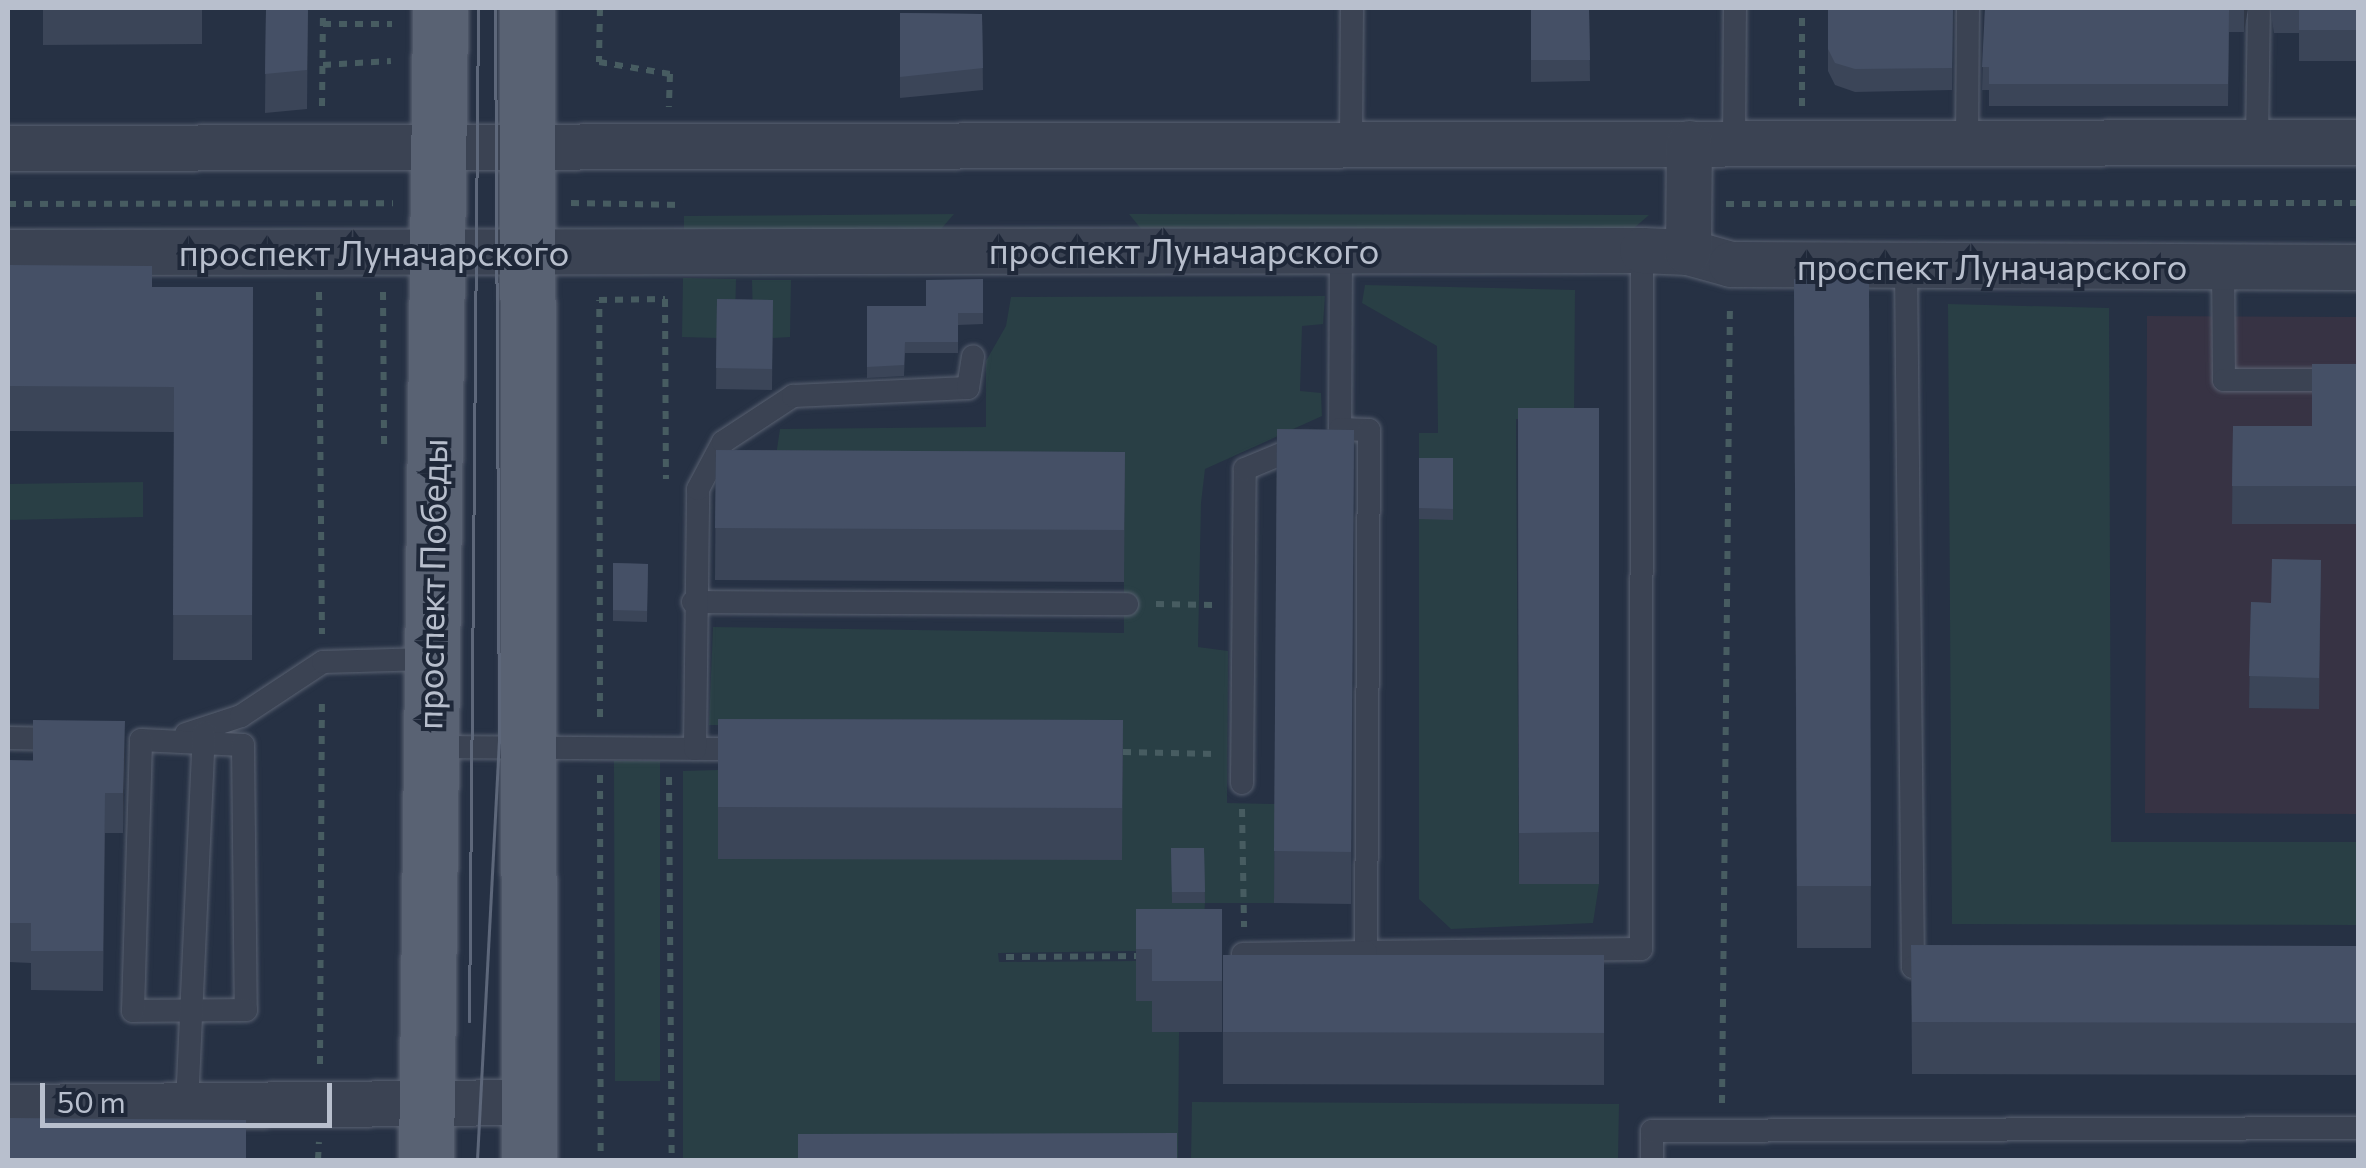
<!DOCTYPE html>
<html>
<head>
<meta charset="utf-8">
<style>
	body { margin:0 }
	#map { position:relative; width:2366px; height:1168px; overflow:hidden; background:#263144; font-family:Commissioner,sans-serif }
	div>[style] { position:absolute }
	.medical>* { inset:0; background:#373344 }
	.green>* { inset:0; background:#293f45 }
	.path>* { height:6px; margin-top:-3px; transform-origin:0; background:repeating-linear-gradient(90deg,#475c61 0 8px,transparent 0 16px) }
	.roads { filter:drop-shadow(0 0 2px #596171) drop-shadow(0 0 2px #596171) }
	.service>* { height:22px; margin:-11px; padding:0 11px; transform-origin:11px; border-radius:11px; background:#3b4353 }
	.minor>* { height:45px; margin:-22.5px; padding:0 22.5px; transform-origin:22.5px; border-radius:22.5px; background:#3b4353 }
	.primary>* { height:55px; margin:-27.5px; padding:0 27.5px; transform-origin:27.5px; border-radius:27.5px; background:#596273 }
	.tram>* { height:2.5px; margin:-1.25px; padding:0 1.25px; transform-origin:1.25px; border-radius:1.25px; background:#5d677a }
	.wall>* { inset:0; background:#3b4558 }
	.shaded-wall>* { inset:0; background:#303847 }
	.building>* { inset:0; background:#455066 }
	span { translate:-50% -50%; white-space:nowrap; text-align:center; line-height:1.15; -webkit-text-stroke:8px #1f2839; paint-order:stroke }
	.street-label { font-size:35px; color:#b8bfcd }
	.frame { position:absolute; inset:0; border:10px solid #b8bfcd; pointer-events:none }
	.scale { position:absolute; left:40px; top:1083px; width:292px; height:45px; box-sizing:border-box; border:5px solid #b8bfcd; border-top:0; padding-left:12px; font-size:30px; line-height:35px; white-space:nowrap; color:#b8bfcd; -webkit-text-stroke:8px #1f2839; paint-order:stroke }
</style>
</head>
<body>
<div id="map">
	<div class="medical">
		<div style="clip-path:polygon(2147px 316px,2358px 317px,2358px 814px,2145px 813px)"></div>
	</div>
	<div class="green">
		<div style="clip-path:polygon(954px 214px,935px 236px,684px 236px,684px 216px)"></div>
		<div style="clip-path:polygon(1129px 214px,1649px 215px,1626px 235px,1147px 236px)"></div>
		<div style="clip-path:polygon(683px 278px,736px 279px,735px 321px,717px 338px,682px 337px)"></div>
		<div style="clip-path:polygon(752px 280px,791px 280px,790px 337px,773px 338px,753px 322px)"></div>
		<div style="clip-path:polygon(1365px 285px,1575px 290px,1574px 419px,1516px 419px,1519px 884px,1599px 884px,1593px 923px,1451px 929px,1419px 899px,1419px 433px,1438px 433px,1437px 346px,1362px 303px)"></div>
		<div style="clip-path:polygon(1325px 296px,1323px 324px,1302px 326px,1300px 391px,1321px 393px,1322px 416px,1205px 469px,1201px 503px,1198px 647px,1228px 651px,1227px 803px,1275px 804px,1274px 903px,1205px 903px,1202px 950px,998px 953px,999px 962px,1136px 961px,1152px 1001px,1179px 1032px,1178px 1160px,683px 1160px,683px 771px,718px 770px,1121px 860px,1123px 728px,709px 725px,713px 627px,1124px 633px,1124px 504px,769px 502px,780px 429px,986px 427px,986px 361px,1006px 326px,1011px 297px)"></div>
		<div style="clip-path:polygon(1948px 304px,2109px 308px,2111px 842px,2358px 842px,2358px 925px,1952px 924px)"></div>
		<div style="clip-path:polygon(143px 482px,143px 517px,8px 520px,8px 484px)"></div>
		<div style="clip-path:polygon(614px 761px,660px 761px,660px 1081px,615px 1081px)"></div>
		<div style="clip-path:polygon(1192px 1102px,1619px 1104px,1618px 1160px,1191px 1160px)"></div>
	</div>
	<div class="path">
		<div style="left:600px;top:8px;width:54px;rotate:91.1deg"></div>
		<div style="left:599px;top:62px;width:72px;rotate:9.6deg"></div>
		<div style="left:670px;top:74px;width:33px;rotate:92deg"></div>
		<div style="left:323px;top:24px;width:69px"></div>
		<div style="left:323px;top:65px;width:68px;rotate:-3.4deg"></div>
		<div style="left:322px;top:106px;width:98px;rotate:-89.4deg"></div>
		<div style="left:1802px;top:106px;width:98px;rotate:-90deg"></div>
		<div style="left:571px;top:203px;width:112px;rotate:1deg"></div>
		<div style="left:8px;top:204px;width:385px;rotate:-0.1deg"></div>
		<div style="left:1726px;top:204px;width:632px;rotate:-0.09deg"></div>
		<div style="left:319px;top:292px;width:342px;rotate:89.5deg"></div>
		<div style="left:383px;top:292px;width:152px;rotate:89.6deg"></div>
		<div style="left:1156px;top:604px;width:57px;rotate:1deg"></div>
		<div style="left:600px;top:717px;width:417px;rotate:-90.1deg"></div>
		<div style="left:599px;top:300px;width:66px;rotate:-0.9deg"></div>
		<div style="left:665px;top:299px;width:180px;rotate:89.7deg"></div>
		<div style="left:1123px;top:752px;width:93px;rotate:1.2deg"></div>
		<div style="left:600px;top:775px;width:385px;rotate:89.9deg"></div>
		<div style="left:669px;top:777px;width:383px;rotate:89.6deg"></div>
		<div style="left:1242px;top:809px;width:118px;rotate:89deg"></div>
		<div style="left:1006px;top:957px;width:137px;rotate:-0.4deg"></div>
		<div style="left:320px;top:1064px;width:367px;rotate:-89.7deg"></div>
		<div style="left:1722px;top:1103px;width:798px;rotate:-89.43deg"></div>
		<div style="left:318px;top:1160px;width:18px;rotate:-87deg"></div>
	</div>
	<div class="roads">
		<div class="service">
			<div style="left:1351px;top:142px;width:134px;rotate:-89.6deg"></div>
			<div style="left:1734px;top:143px;width:135px;rotate:-89.6deg"></div>
			<div style="left:1967px;top:143px;width:135px;rotate:-89.6deg"></div>
			<div style="left:2257px;top:143px;width:135px;rotate:-89.2deg"></div>
			<div style="left:1341px;top:250px;width:179px;rotate:90.3deg"></div>
			<div style="left:1340px;top:429px;width:29px;rotate:2deg"></div>
			<div style="left:1369px;top:430px;width:522px;rotate:90.33deg"></div>
			<div style="left:1366px;top:952px;width:275px;rotate:-0.6deg"></div>
			<div style="left:1641px;top:949px;width:699px;rotate:-89.92deg"></div>
			<div style="left:2223px;top:266px;width:114px;rotate:89.5deg"></div>
			<div style="left:2224px;top:380px;width:134px"></div>
			<div style="left:1906px;top:267px;width:700px;rotate:89.43deg"></div>
			<div style="left:1913px;top:967px;width:6px"></div>
			<div style="left:693px;top:602px;width:434px;rotate:0.3deg"></div>
			<div style="left:186px;top:734px;width:58px;rotate:-18.1deg"></div>
			<div style="left:241px;top:716px;width:98px;rotate:-33.4deg"></div>
			<div style="left:323px;top:662px;width:105px;rotate:-1.6deg"></div>
			<div style="left:8px;top:738px;width:51px;rotate:1.1deg"></div>
			<div style="left:141px;top:740px;width:102px;rotate:2.8deg"></div>
			<div style="left:243px;top:745px;width:265px;rotate:89.4deg"></div>
			<div style="left:246px;top:1010px;width:113px;rotate:179.5deg"></div>
			<div style="left:133px;top:1011px;width:271px;rotate:-88.3deg"></div>
			<div style="left:432px;top:747px;width:317px;rotate:0.4deg"></div>
			<div style="left:695px;top:749px;width:260px;rotate:-89.3deg"></div>
			<div style="left:698px;top:489px;width:53px;rotate:-62deg"></div>
			<div style="left:723px;top:442px;width:84px;rotate:-33.3deg"></div>
			<div style="left:793px;top:396px;width:175px;rotate:-2.6deg"></div>
			<div style="left:968px;top:388px;width:32px;rotate:-81deg"></div>
			<div style="left:1242px;top:783px;width:314px;rotate:-89.5deg"></div>
			<div style="left:1245px;top:469px;width:65px;rotate:-22.6deg"></div>
			<div style="left:1243px;top:954px;width:123px;rotate:-0.9deg"></div>
			<div style="left:187px;top:1105px;width:373px;rotate:-87.4deg"></div>
			<div style="left:1652px;top:1160px;width:29px;rotate:-90deg"></div>
			<div style="left:1652px;top:1131px;width:706px;rotate:-0.24deg"></div>
		</div>
		<div class="minor">
			<div style="left:8px;top:148px;width:2350px;rotate:-0.15deg"></div>
			<div style="left:8px;top:252px;width:1634px;rotate:-0.07deg"></div>
			<div style="left:1642px;top:250px;width:46px;rotate:2.5deg"></div>
			<div style="left:1688px;top:252px;width:45px;rotate:15.6deg"></div>
			<div style="left:1731px;top:264px;width:627px;rotate:0.27deg"></div>
			<div style="left:1688px;top:252px;width:109px;rotate:-89.5deg"></div>
			<div style="left:8px;top:1107px;width:521px;rotate:-0.55deg"></div>
		</div>
		<div class="primary">
			<div style="left:527px;top:8px;width:1152px;rotate:89.9deg"></div>
			<div style="left:426px;top:1160px;width:1152px;rotate:-89.3deg"></div>
		</div>
	</div>
	<div class="tram">
		<div style="left:469px;top:1022px;width:1014px;rotate:-89.49deg"></div>
		<div style="left:477px;top:1160px;width:418px;rotate:-87deg"></div>
		<div style="left:499px;top:743px;width:735px;rotate:-90.31deg"></div>
	</div>
	<div class="wall">
		<div style="clip-path:polygon(43px 8px,202px 8px,202px 44px,43px 45px)"></div>
		<div style="clip-path:polygon(266px 8px,308px 8px,307px 109px,265px 113px)"></div>
		<div style="clip-path:polygon(1531px 8px,1589px 8px,1590px 81px,1531px 82px)"></div>
		<div style="clip-path:polygon(1828px 8px,1953px 8px,1952px 90px,1855px 92px,1835px 85px,1828px 71px)"></div>
		<div style="clip-path:polygon(1985px 8px,2248px 8px,2244px 32px,2229px 32px,2228px 106px,1989px 106px,1989px 90px,1982px 90px)"></div>
		<div style="clip-path:polygon(2270px 8px,2358px 8px,2358px 61px,2299px 61px,2299px 33px,2274px 33px)"></div>
		<div style="clip-path:polygon(900px 13px,982px 14px,983px 90px,900px 98px)"></div>
		<div style="clip-path:polygon(8px 265px,152px 287px,253px 287px,252px 660px,173px 660px,174px 432px,8px 431px)"></div>
		<div style="clip-path:polygon(983px 279px,983px 324px,958px 325px,958px 353px,905px 353px,904px 376px,867px 378px,867px 306px,926px 306px)"></div>
		<div style="clip-path:polygon(1794px 279px,1869px 279px,1871px 948px,1797px 948px)"></div>
		<div style="clip-path:polygon(717px 299px,773px 300px,772px 390px,716px 389px)"></div>
		<div style="clip-path:polygon(2358px 364px,2358px 524px,2232px 524px,2233px 426px,2312px 426px)"></div>
		<div style="clip-path:polygon(1518px 408px,1599px 408px,1599px 884px,1519px 884px)"></div>
		<div style="clip-path:polygon(1277px 429px,1354px 430px,1351px 904px,1274px 903px)"></div>
		<div style="clip-path:polygon(716px 450px,1125px 452px,1124px 582px,715px 580px)"></div>
		<div style="clip-path:polygon(1419px 458px,1453px 458px,1453px 520px,1419px 519px)"></div>
		<div style="clip-path:polygon(2321px 560px,2319px 709px,2249px 708px,2251px 602px,2271px 603px)"></div>
		<div style="clip-path:polygon(613px 563px,648px 564px,647px 622px,613px 621px)"></div>
		<div style="clip-path:polygon(718px 719px,1123px 720px,1122px 860px,718px 859px)"></div>
		<div style="clip-path:polygon(8px 760px,125px 761px,123px 833px,105px 833px,103px 991px,31px 990px,31px 963px,8px 962px)"></div>
		<div style="clip-path:polygon(1171px 848px,1204px 848px,1205px 903px,1172px 903px)"></div>
		<div style="clip-path:polygon(1136px 909px,1222px 909px,1222px 1032px,1152px 1032px,1152px 1001px,1136px 1001px)"></div>
		<div style="clip-path:polygon(1911px 945px,2358px 946px,2358px 1075px,1912px 1074px)"></div>
		<div style="clip-path:polygon(1223px 955px,1604px 955px,1604px 1085px,1223px 1084px)"></div>
	</div>
	<div class="shaded-wall">
		<div style="clip-path:polygon(2244px 8px,2248px 8px,2244px 32px)"></div>
		<div style="clip-path:polygon(125px 721px,125px 761px,123px 833px,123px 793px)"></div>
	</div>
	<div class="building">
		<div style="clip-path:polygon(43px 8px,202px 8px,202px 9px,43px 10px)"></div>
		<div style="clip-path:polygon(266px 8px,308px 8px,307px 70px,265px 74px)"></div>
		<div style="clip-path:polygon(1531px 8px,1589px 8px,1590px 60px,1531px 60px)"></div>
		<div style="clip-path:polygon(1828px 8px,1953px 8px,1952px 68px,1855px 69px,1835px 63px,1828px 49px)"></div>
		<div style="clip-path:polygon(1985px 8px,2244px 8px,2244px 10px,2229px 10px,2228px 84px,1989px 84px,1989px 67px,1982px 67px)"></div>
		<div style="clip-path:polygon(2299px 8px,2358px 8px,2358px 30px,2299px 30px)"></div>
		<div style="clip-path:polygon(900px 13px,982px 14px,983px 68px,900px 77px)"></div>
		<div style="clip-path:polygon(8px 265px,152px 266px,152px 287px,253px 287px,252px 615px,173px 615px,174px 387px,8px 386px)"></div>
		<div style="clip-path:polygon(983px 279px,983px 313px,958px 313px,958px 342px,905px 342px,904px 365px,867px 367px,867px 306px,926px 306px,926px 280px)"></div>
		<div style="clip-path:polygon(1794px 279px,1869px 279px,1871px 886px,1797px 886px)"></div>
		<div style="clip-path:polygon(717px 299px,773px 300px,772px 369px,716px 368px)"></div>
		<div style="clip-path:polygon(2312px 364px,2358px 364px,2358px 486px,2232px 486px,2233px 426px,2312px 426px)"></div>
		<div style="clip-path:polygon(1518px 408px,1599px 408px,1599px 832px,1519px 833px)"></div>
		<div style="clip-path:polygon(1277px 429px,1354px 430px,1351px 852px,1274px 851px)"></div>
		<div style="clip-path:polygon(716px 450px,1125px 452px,1124px 530px,715px 528px)"></div>
		<div style="clip-path:polygon(1419px 458px,1453px 458px,1453px 509px,1419px 508px)"></div>
		<div style="clip-path:polygon(2272px 559px,2321px 560px,2319px 678px,2249px 676px,2251px 602px,2271px 603px)"></div>
		<div style="clip-path:polygon(613px 563px,648px 564px,647px 611px,613px 610px)"></div>
		<div style="clip-path:polygon(718px 719px,1123px 720px,1122px 808px,718px 807px)"></div>
		<div style="clip-path:polygon(33px 720px,125px 721px,123px 793px,105px 793px,103px 951px,31px 951px,31px 923px,8px 923px,8px 760px,33px 761px)"></div>
		<div style="clip-path:polygon(1171px 848px,1204px 848px,1205px 892px,1172px 892px)"></div>
		<div style="clip-path:polygon(1136px 909px,1222px 909px,1222px 981px,1152px 981px,1152px 949px,1136px 949px)"></div>
		<div style="clip-path:polygon(1911px 945px,2358px 946px,2358px 1023px,1912px 1022px)"></div>
		<div style="clip-path:polygon(1223px 955px,1604px 955px,1604px 1033px,1223px 1032px)"></div>
		<div style="clip-path:polygon(8px 1118px,246px 1120px,246px 1160px,8px 1160px)"></div>
		<div style="clip-path:polygon(1177px 1133px,1177px 1160px,798px 1160px,798px 1134px)"></div>
	</div>
	<div class="street-label">
		<span style="left:1184px;top:250px">проспект Луначарского</span>
		<span style="left:374px;top:252px">проспект Луначарского</span>
		<span style="left:1992px;top:266px">проспект Луначарского</span>
		<span style="left:431px;top:584px;rotate:-89deg">проспект Победы</span>
	</div>
	<div class="frame"></div>
	<div class="scale">50 m</div>
</div>
</body>
</html>
